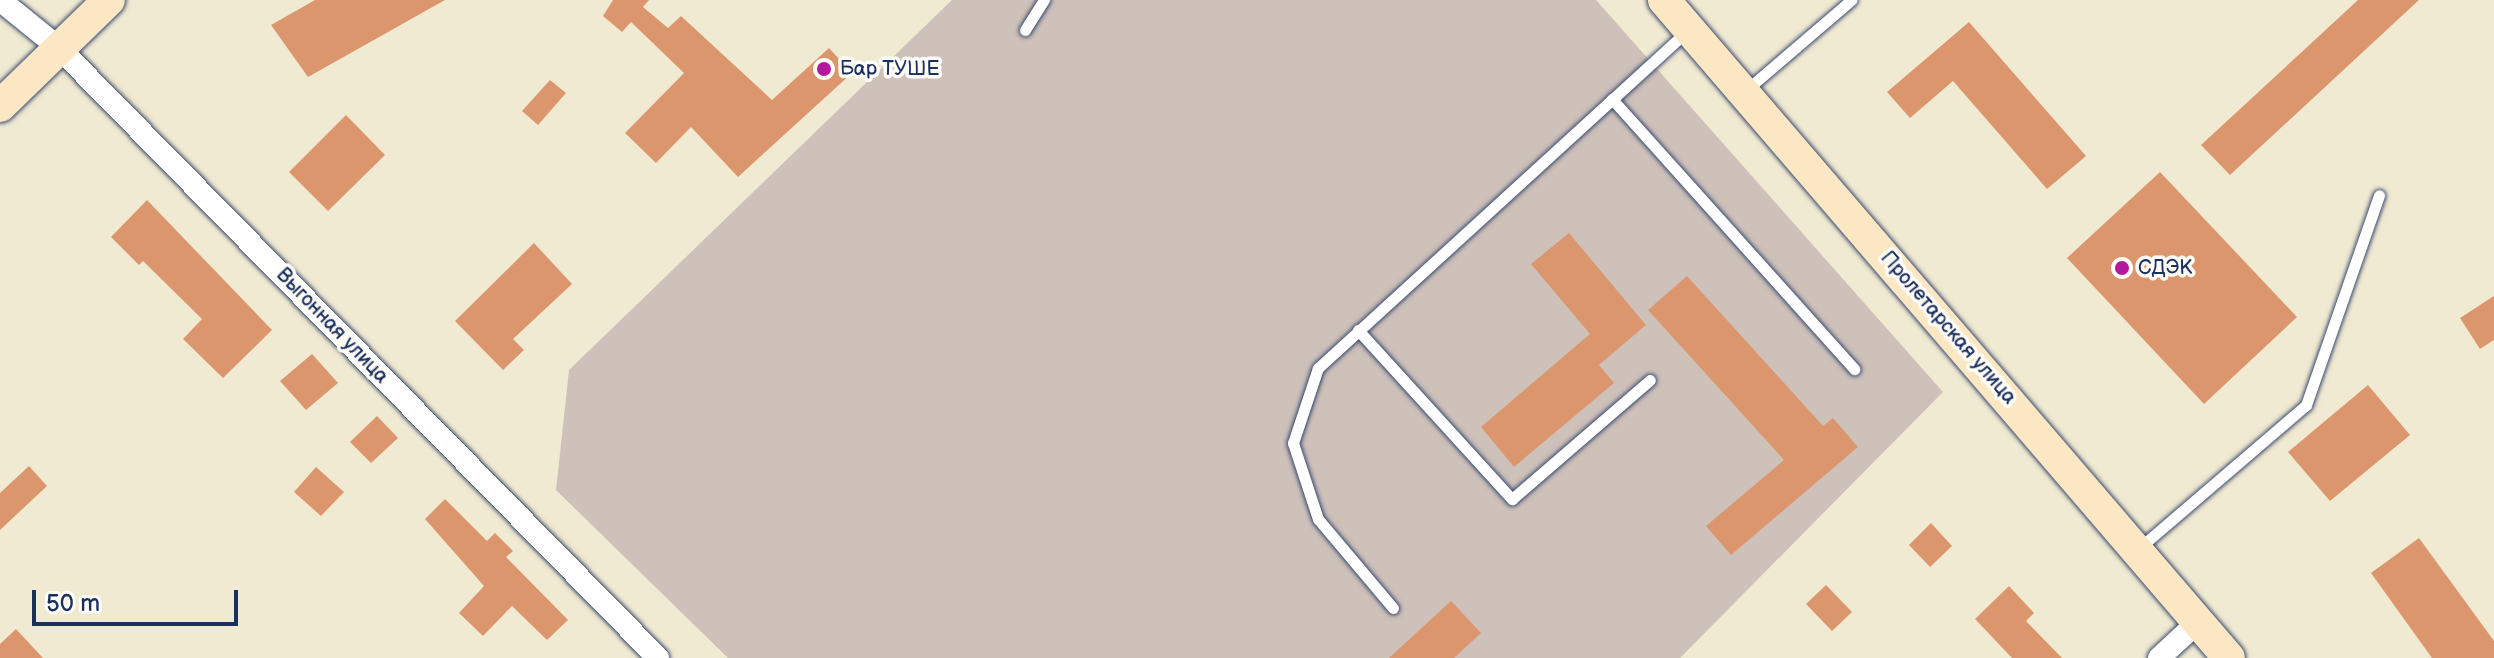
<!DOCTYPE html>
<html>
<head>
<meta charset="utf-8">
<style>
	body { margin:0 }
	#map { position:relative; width:2494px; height:658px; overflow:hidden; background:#f1ead2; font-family:"Balsamiq Sans",sans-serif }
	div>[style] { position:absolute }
	.industrial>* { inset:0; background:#cec1ba }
	.building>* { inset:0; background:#dc966e }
	.roads { filter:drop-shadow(0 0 2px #3b4b6f) drop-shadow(0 0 2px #3b4b6f) }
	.lane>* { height:11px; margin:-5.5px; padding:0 5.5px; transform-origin:5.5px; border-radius:5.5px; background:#fff }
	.street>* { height:22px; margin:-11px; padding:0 11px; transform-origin:11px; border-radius:11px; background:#fff }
	.secondary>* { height:32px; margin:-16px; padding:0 16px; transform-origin:16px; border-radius:16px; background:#fbe7c3 }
	.dots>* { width:22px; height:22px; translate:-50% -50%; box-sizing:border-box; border:4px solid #fdfcf7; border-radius:50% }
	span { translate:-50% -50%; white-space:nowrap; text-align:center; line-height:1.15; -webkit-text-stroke:7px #fdfcf7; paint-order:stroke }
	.poi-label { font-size:20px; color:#1b2f5e }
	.left { translate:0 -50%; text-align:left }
	.street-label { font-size:20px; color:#1b2f5e }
	.scale { position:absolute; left:32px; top:590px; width:206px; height:36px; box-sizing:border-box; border:4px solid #1b2f5e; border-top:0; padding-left:10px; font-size:24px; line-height:28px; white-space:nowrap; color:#1b2f5e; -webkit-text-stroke:6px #fdfcf7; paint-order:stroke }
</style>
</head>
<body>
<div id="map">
	<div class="industrial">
		<div style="clip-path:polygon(952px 0,1596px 0,1943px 392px,1680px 658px,728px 658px,556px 490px,569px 370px)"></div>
	</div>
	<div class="building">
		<div style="clip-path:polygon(315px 0,445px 0,308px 77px,271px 25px)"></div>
		<div style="clip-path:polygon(613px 0,649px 0,643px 7px,668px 28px,681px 16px,772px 100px,829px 48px,852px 73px,738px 177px,691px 127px,656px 163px,625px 133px,684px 73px,631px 22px,622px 32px,603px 16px)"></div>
		<div style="clip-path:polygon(2358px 0,2419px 0,2230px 175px,2201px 145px)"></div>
		<div style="clip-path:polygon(1969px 22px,2086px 156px,2047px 189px,1953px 81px,1910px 118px,1887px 92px)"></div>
		<div style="clip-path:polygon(550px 80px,566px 93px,538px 125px,522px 111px)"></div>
		<div style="clip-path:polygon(346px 115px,385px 155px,328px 211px,289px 172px)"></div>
		<div style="clip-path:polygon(2160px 172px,2297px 317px,2204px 404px,2067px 258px)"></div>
		<div style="clip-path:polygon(147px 200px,272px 330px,223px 378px,183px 339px,202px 319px,143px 261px,139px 265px,111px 237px)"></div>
		<div style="clip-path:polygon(1569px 233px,1646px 325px,1599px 365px,1614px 383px,1514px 467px,1481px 427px,1590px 334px,1531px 264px)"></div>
		<div style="clip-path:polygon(534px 243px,572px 284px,513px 339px,524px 350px,503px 370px,455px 321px)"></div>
		<div style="clip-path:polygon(1687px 276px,1823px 426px,1833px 418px,1858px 447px,1731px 555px,1706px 526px,1784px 460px,1648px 310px)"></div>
		<div style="clip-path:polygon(2494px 296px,2494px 340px,2480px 349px,2460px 318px)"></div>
		<div style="clip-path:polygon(312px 354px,338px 383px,306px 410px,280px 381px)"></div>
		<div style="clip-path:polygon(2368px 385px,2410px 435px,2330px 501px,2288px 452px)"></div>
		<div style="clip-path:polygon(377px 416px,398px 438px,371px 463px,350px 442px)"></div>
		<div style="clip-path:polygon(29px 466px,47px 486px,0 530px,0 493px)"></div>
		<div style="clip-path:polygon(316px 467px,344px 492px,321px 516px,294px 492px)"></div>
		<div style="clip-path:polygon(445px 499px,487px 541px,495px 533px,513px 551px,506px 557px,568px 620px,547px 640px,512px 606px,483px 636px,459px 613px,484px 586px,425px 519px)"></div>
		<div style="clip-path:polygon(1931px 523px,1952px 546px,1930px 567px,1909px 545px)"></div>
		<div style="clip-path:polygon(2419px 538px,2494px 641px,2494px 658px,2432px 658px,2371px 573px)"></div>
		<div style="clip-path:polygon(1826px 585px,1852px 612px,1832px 631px,1806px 604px)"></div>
		<div style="clip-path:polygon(2009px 586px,2034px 613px,2026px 621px,2062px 658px,2012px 658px,1975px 619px)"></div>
		<div style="clip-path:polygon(1451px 601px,1481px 633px,1454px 658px,1389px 658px)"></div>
		<div style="clip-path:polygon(16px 629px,43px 658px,0 658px,0 644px)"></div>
	</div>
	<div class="roads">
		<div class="lane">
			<div style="left:1025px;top:30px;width:36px;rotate:-58deg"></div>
			<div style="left:1745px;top:91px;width:140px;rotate:-40.6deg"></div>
			<div style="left:1612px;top:99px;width:363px;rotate:48.1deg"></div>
			<div style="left:1358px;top:330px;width:229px;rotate:47.7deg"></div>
			<div style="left:1512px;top:499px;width:182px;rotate:-40.8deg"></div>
			<div style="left:2138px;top:549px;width:221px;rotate:-40.6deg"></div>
			<div style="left:2306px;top:405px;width:222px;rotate:-70.8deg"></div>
			<div style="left:1393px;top:608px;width:116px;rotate:-130.1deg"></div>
			<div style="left:1318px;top:519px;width:80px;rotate:-108.2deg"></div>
			<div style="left:1293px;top:443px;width:79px;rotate:-71.6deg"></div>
			<div style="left:1318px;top:368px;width:500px;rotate:-42.4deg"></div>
		</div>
		<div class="street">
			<div style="left:0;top:0;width:76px;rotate:39.1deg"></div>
			<div style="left:59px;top:48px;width:855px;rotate:45.52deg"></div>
			<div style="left:2159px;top:658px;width:54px;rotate:-42.8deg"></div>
		</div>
		<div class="secondary">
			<div style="left:1664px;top:0;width:867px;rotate:49.35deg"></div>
			<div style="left:0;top:106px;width:152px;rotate:-44.2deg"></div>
		</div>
	</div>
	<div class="dots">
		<div style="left:824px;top:69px;background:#b5179e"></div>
		<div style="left:2122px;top:268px;background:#b5179e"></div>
	</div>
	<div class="poi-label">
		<span class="left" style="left:840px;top:69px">Бар ТУШЕ</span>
		<span class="left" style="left:2138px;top:268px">СДЭК</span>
	</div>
	<div class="street-label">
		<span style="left:332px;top:326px;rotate:46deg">Выгонная улица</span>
		<span style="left:1948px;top:328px;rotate:49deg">Пролетарская улица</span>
	</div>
	<div class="scale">50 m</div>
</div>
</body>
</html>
